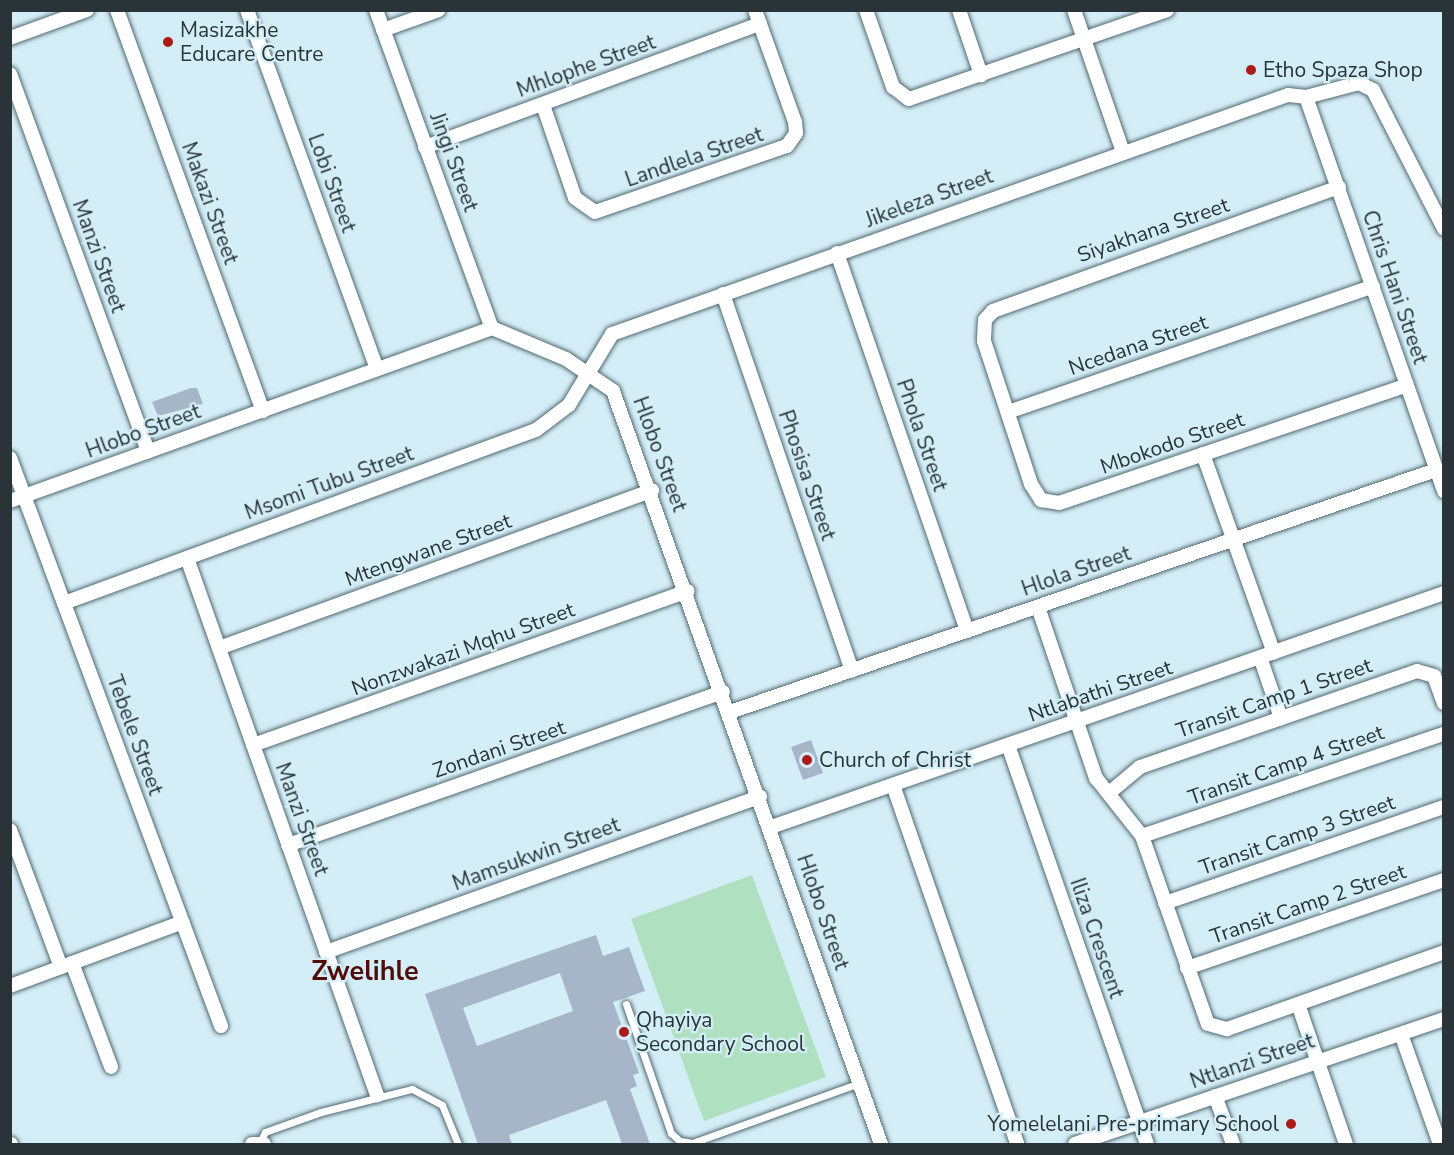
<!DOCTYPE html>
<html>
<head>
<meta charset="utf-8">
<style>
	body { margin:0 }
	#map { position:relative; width:1454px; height:1155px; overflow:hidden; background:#d4eef8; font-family:"Nunito Sans",sans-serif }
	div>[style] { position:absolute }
	.green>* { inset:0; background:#afe1c0 }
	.building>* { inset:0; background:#a7b5c8 }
	.roads { filter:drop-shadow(0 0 2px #516871) drop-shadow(0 0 2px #516871) }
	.service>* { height:7px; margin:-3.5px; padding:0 3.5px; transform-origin:3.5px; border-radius:3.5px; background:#fff }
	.minor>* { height:14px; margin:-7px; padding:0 7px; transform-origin:7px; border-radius:7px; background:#fff }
	.dots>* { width:16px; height:16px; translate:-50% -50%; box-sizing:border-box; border:3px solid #d4eef8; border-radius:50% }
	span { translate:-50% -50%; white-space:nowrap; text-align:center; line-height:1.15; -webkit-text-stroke:4.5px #d4eef8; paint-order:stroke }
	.poi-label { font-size:21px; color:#2a3438 }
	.left { translate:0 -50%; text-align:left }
	.right { translate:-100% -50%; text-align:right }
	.street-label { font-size:21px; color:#2a3438 }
	.district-label { font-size:27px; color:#500c09; font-weight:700 }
	.frame { position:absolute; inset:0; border:12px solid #2a3438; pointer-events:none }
</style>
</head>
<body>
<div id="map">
	<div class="green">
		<div style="clip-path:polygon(752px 875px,826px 1077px,704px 1121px,631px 919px)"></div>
	</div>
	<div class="building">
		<div style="clip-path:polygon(191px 388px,197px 388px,203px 404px,158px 416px,152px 402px)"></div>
		<div style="clip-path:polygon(811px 740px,823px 773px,803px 780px,791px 747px)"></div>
		<div style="clip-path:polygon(evenodd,596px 935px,603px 956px,629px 947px,645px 991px,613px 1002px,639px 1073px,633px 1075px,637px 1086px,630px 1089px,650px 1144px,622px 1144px,606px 1100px,509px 1135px,512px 1144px,478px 1144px,425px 994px,596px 935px,560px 973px,573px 1011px,477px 1046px,463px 1008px,560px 973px)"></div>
	</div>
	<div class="roads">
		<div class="service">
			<div style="left:626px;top:1004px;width:137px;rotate:70.8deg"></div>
			<div style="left:671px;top:1133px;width:12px;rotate:42deg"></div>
			<div style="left:680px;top:1141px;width:12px;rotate:9deg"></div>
			<div style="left:692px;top:1143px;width:178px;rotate:-19.7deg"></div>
			<div style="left:260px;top:1142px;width:11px;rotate:-63deg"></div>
			<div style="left:265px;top:1132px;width:59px;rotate:-19.7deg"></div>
			<div style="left:321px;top:1112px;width:94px;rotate:-14.2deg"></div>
			<div style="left:412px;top:1089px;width:34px;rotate:28deg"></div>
			<div style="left:442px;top:1105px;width:42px;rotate:67.7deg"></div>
		</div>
		<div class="minor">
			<div style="left:117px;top:10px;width:427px;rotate:70deg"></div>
			<div style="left:247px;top:10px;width:382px;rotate:70.1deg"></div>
			<div style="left:376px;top:10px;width:338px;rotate:70deg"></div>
			<div style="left:866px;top:10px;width:82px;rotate:70.7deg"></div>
			<div style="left:893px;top:87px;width:20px;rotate:37deg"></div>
			<div style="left:909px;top:99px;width:273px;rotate:-19deg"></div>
			<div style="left:959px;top:10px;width:69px;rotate:71.3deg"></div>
			<div style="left:1074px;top:10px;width:150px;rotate:71deg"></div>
			<div style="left:383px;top:30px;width:59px;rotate:-19.7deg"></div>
			<div style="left:10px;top:38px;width:82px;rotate:-20deg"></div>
			<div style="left:10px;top:74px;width:402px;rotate:69.9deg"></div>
			<div style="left:1306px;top:97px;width:418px;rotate:70.7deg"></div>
			<div style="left:1306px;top:97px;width:55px;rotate:-14.8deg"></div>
			<div style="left:1359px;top:83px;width:16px;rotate:27deg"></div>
			<div style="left:1373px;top:90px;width:156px;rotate:62.9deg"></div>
			<div style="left:543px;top:105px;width:98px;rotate:71deg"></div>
			<div style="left:575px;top:198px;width:24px;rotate:35deg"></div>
			<div style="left:595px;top:212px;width:203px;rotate:-19deg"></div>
			<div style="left:787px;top:146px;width:16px;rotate:-55deg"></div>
			<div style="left:796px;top:133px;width:11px;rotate:-95deg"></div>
			<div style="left:795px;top:122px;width:119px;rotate:-109.7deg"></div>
			<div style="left:425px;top:147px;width:357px;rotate:-20.2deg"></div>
			<div style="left:1339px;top:187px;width:368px;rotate:160.3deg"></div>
			<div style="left:993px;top:311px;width:12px;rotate:132deg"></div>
			<div style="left:985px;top:320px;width:21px;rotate:93deg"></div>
			<div style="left:984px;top:341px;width:151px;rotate:71.8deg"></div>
			<div style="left:1031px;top:484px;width:19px;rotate:58deg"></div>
			<div style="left:1041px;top:500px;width:18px;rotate:9deg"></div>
			<div style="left:1059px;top:503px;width:367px;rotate:-18.7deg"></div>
			<div style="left:837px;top:253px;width:400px;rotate:71deg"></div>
			<div style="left:723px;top:294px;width:398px;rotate:71.1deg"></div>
			<div style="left:1008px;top:412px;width:386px;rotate:-19deg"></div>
			<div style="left:1203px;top:454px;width:211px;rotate:70.4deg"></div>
			<div style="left:10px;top:458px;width:606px;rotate:69.62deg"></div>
			<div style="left:10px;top:501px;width:512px;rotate:-19.74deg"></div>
			<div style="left:492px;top:328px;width:80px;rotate:22.7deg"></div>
			<div style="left:566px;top:359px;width:57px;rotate:34.2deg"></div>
			<div style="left:613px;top:391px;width:799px;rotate:70.41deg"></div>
			<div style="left:187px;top:558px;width:570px;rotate:70.52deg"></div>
			<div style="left:64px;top:603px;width:503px;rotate:-20.13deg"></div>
			<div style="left:536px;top:430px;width:41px;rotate:-37.1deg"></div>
			<div style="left:569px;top:405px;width:83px;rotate:-58.8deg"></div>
			<div style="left:612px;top:334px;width:717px;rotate:-19.47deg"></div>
			<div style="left:1288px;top:95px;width:18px;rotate:6deg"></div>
			<div style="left:1038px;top:607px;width:181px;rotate:71.3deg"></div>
			<div style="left:1096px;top:778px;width:74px;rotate:51.6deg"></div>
			<div style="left:1142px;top:836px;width:199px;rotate:70.7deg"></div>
			<div style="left:1208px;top:1024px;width:20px;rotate:15deg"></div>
			<div style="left:1227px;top:1029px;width:230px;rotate:-19.5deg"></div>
			<div style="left:219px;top:648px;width:461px;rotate:-20deg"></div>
			<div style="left:1260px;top:657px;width:65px;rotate:71deg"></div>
			<div style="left:730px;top:712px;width:746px;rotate:-18.92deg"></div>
			<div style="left:253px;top:745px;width:461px;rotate:-19.5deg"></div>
			<div style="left:1008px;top:745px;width:423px;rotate:70.8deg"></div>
			<div style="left:893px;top:785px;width:380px;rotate:70.9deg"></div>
			<div style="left:1109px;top:793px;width:40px;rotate:-40deg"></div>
			<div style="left:1140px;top:767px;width:293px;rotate:-19.1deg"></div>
			<div style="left:1417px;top:671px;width:18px;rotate:16deg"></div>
			<div style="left:1434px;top:676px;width:29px;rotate:70deg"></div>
			<div style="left:771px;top:827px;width:713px;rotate:-19.17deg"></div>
			<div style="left:10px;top:830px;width:146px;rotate:69.6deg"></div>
			<div style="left:1142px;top:836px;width:319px;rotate:-18.7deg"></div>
			<div style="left:288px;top:845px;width:461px;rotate:-19.4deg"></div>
			<div style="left:1165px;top:903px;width:295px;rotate:-19deg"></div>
			<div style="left:326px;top:952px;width:461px;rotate:-19.7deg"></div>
			<div style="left:72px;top:963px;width:111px;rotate:69.4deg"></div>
			<div style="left:1187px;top:968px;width:272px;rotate:-18.9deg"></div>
			<div style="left:10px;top:986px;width:184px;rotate:-20.3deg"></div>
			<div style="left:1298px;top:1004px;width:148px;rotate:71.1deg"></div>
			<div style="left:1401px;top:1034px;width:117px;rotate:70.5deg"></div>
			<div style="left:1215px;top:1096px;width:51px;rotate:69.4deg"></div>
			<div style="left:10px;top:1144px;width:1px"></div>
			<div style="left:252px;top:1144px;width:12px"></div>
			<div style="left:1075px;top:1144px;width:390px;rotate:-18.7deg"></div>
		</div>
	</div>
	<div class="dots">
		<div style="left:168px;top:42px;background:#ac1a16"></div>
		<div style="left:1251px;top:70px;background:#ac1a16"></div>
		<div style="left:807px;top:760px;background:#ac1a16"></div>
		<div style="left:624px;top:1032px;background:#ac1a16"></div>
		<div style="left:1291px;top:1124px;background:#ac1a16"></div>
	</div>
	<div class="poi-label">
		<span class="left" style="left:180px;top:42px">Masizakhe<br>Educare Centre</span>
		<span class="left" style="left:1263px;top:70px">Etho Spaza Shop</span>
		<span class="left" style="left:819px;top:760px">Church of Christ</span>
		<span class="left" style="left:636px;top:1032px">Qhayiya<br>Secondary School</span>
		<span class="right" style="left:1279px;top:1124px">Yomelelani Pre-primary School</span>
	</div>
	<div class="street-label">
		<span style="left:586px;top:66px;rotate:-20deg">Mhlophe Street</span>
		<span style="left:694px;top:157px;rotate:-19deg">Landlela Street</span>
		<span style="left:454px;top:162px;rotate:70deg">Jingi Street</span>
		<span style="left:332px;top:183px;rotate:70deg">Lobi Street</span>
		<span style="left:929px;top:198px;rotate:-20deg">Jikeleza Street</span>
		<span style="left:210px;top:203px;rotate:70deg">Makazi Street</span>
		<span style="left:1153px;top:230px;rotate:-19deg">Siyakhana Street</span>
		<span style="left:99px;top:256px;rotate:70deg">Manzi Street</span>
		<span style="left:1395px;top:287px;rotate:71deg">Chris Hani Street</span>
		<span style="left:1138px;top:345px;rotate:-19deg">Ncedana Street</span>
		<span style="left:143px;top:431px;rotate:-20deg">Hlobo Street</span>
		<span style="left:922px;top:435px;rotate:71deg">Phola Street</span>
		<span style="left:1172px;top:443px;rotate:-19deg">Mbokodo Street</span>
		<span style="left:660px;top:454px;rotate:70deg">Hlobo Street</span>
		<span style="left:807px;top:475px;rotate:71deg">Phosisa Street</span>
		<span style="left:329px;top:483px;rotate:-20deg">Msomi Tubu Street</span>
		<span style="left:428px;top:550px;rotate:-20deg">Mtengwane Street</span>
		<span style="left:1076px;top:571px;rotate:-19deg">Hlola Street</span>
		<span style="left:463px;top:649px;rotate:-20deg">Nonzwakazi Mqhu Street</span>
		<span style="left:1100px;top:691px;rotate:-19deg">Ntlabathi Street</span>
		<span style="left:1274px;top:698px;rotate:-19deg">Transit Camp 1 Street</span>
		<span style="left:135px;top:735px;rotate:70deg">Tebele Street</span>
		<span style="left:499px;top:749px;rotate:-19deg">Zondani Street</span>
		<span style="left:1286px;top:765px;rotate:-19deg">Transit Camp 4 Street</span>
		<span style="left:302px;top:819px;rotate:70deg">Manzi Street</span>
		<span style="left:1297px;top:835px;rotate:-19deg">Transit Camp 3 Street</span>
		<span style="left:536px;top:854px;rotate:-20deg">Mamsukwin Street</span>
		<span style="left:1308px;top:904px;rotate:-19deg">Transit Camp 2 Street</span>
		<span style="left:823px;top:912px;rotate:71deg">Hlobo Street</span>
		<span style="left:1097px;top:938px;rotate:71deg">Iliza Crescent</span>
		<span style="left:1252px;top:1061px;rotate:-19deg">Ntlanzi Street</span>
	</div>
	<div class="district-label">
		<span style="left:365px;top:972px">Zwelihle</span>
	</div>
	<div class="frame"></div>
</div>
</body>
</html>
